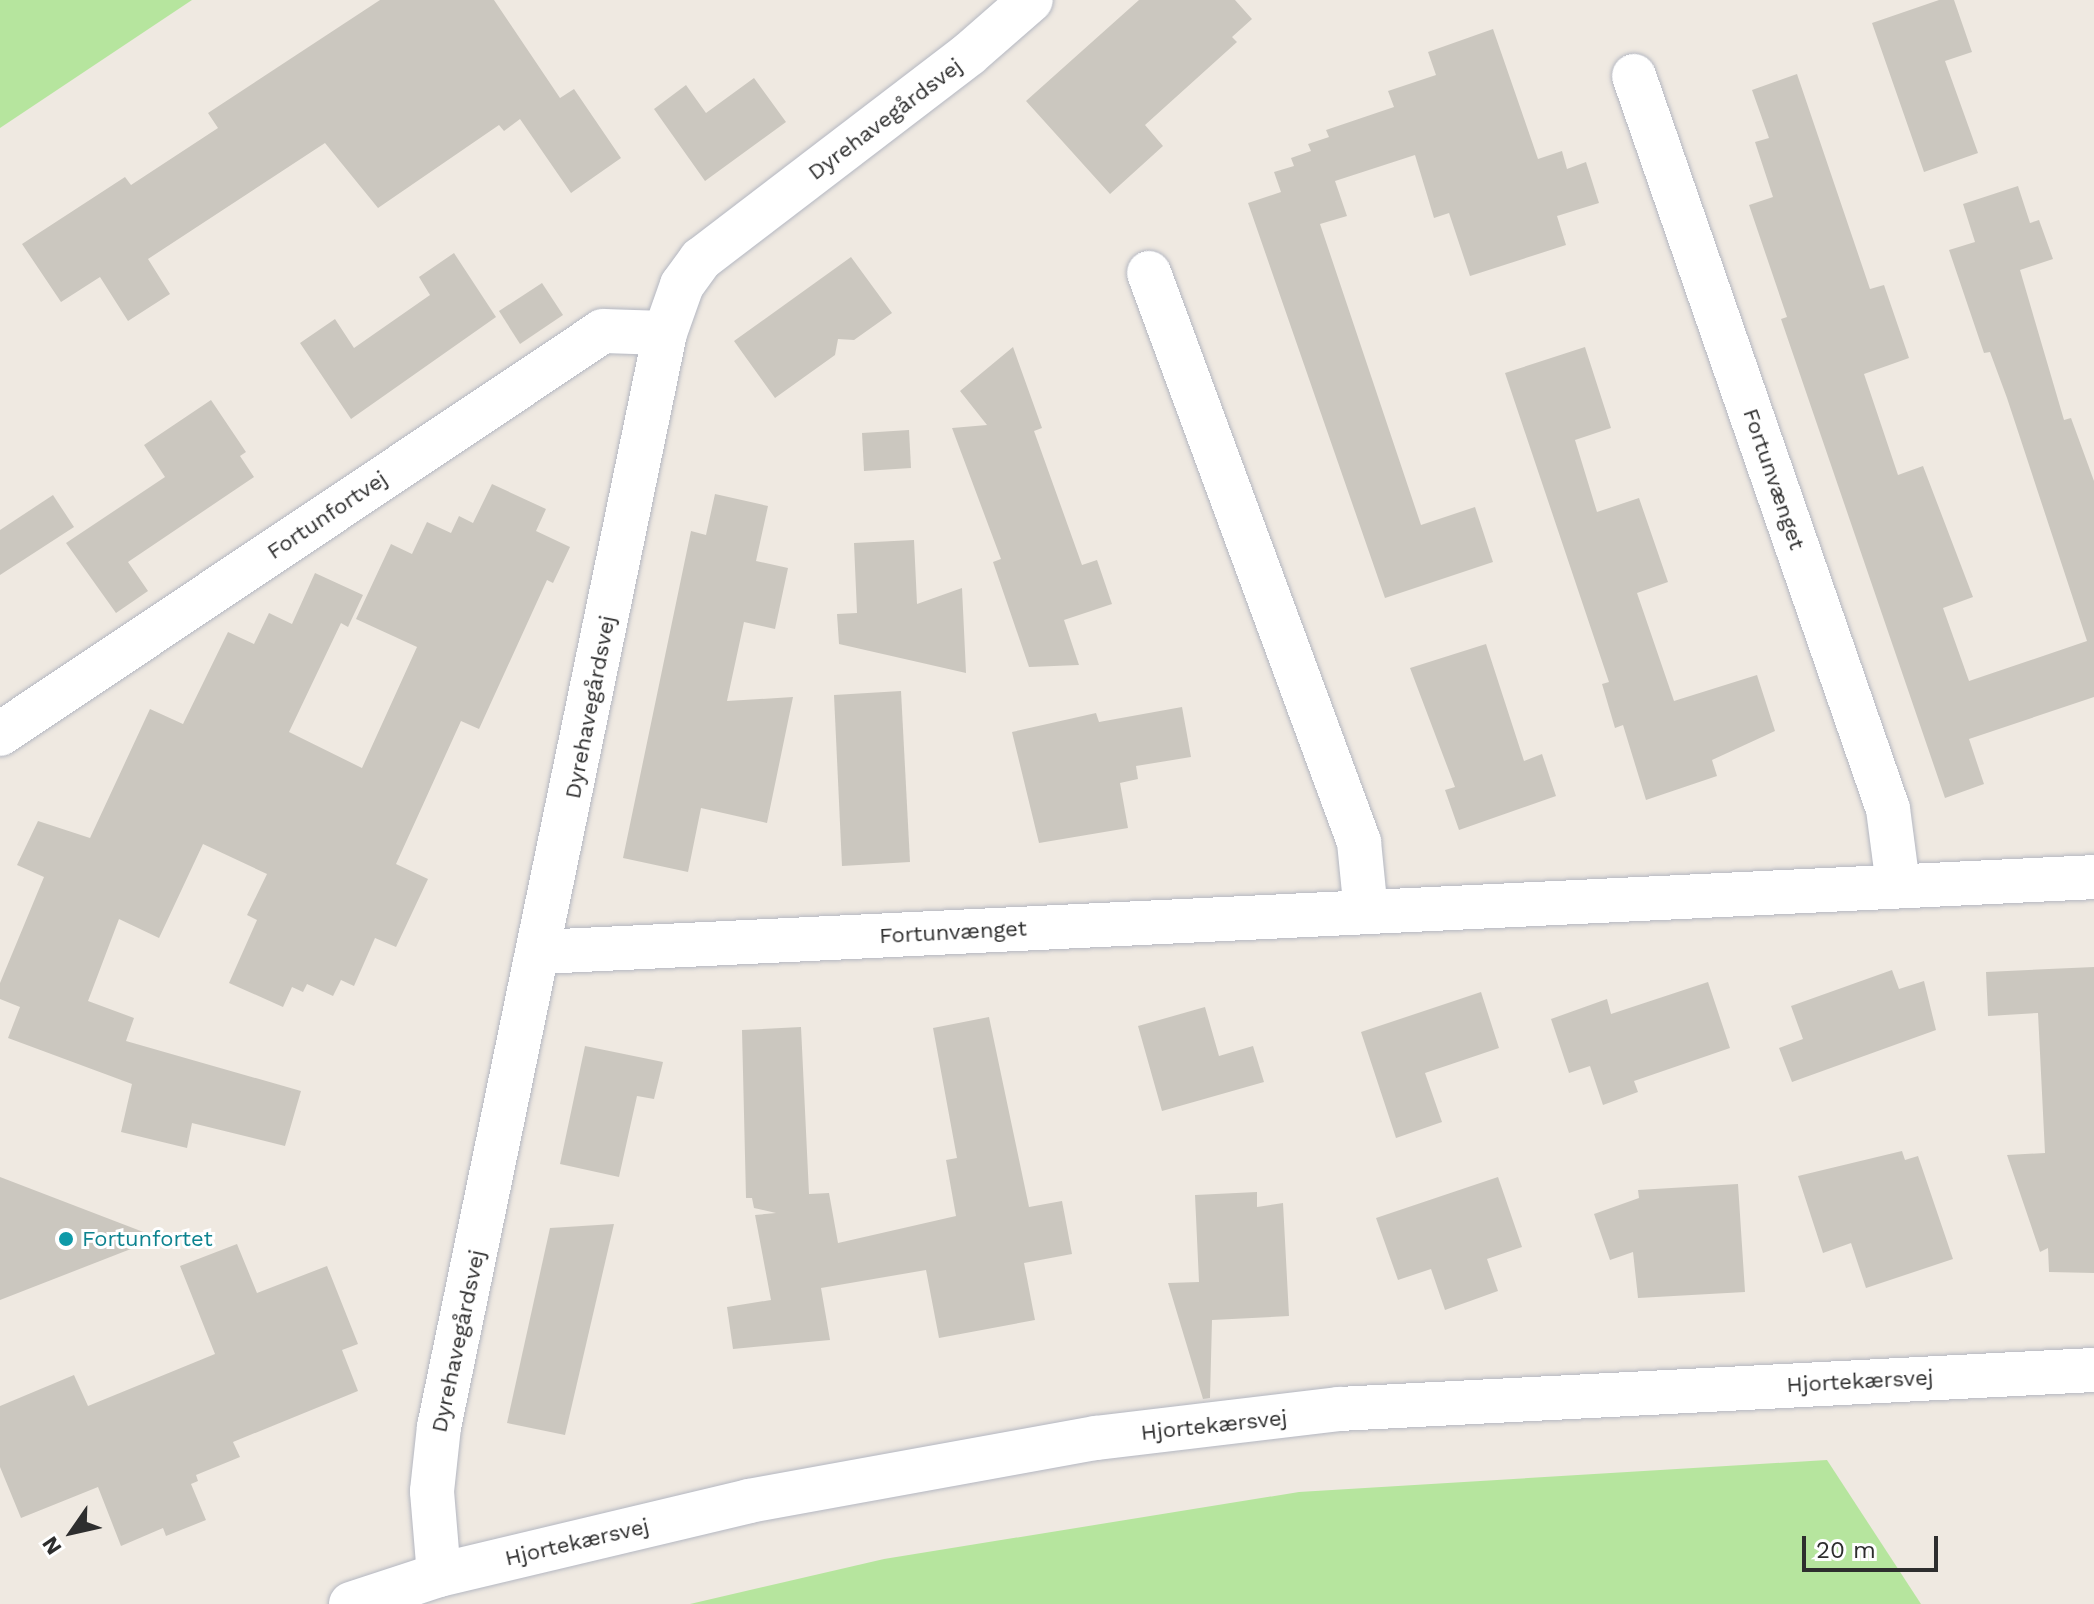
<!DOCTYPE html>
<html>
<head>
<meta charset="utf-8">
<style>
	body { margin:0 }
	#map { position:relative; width:2094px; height:1604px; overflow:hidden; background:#efe9e1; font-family:"Work Sans",sans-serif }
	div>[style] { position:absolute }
	.green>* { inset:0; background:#b6e59e }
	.building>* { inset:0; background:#cbc7bf }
	.roads { filter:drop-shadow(0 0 2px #b4b7c1) drop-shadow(0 0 2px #b4b7c1) }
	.street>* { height:44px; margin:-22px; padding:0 22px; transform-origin:22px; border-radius:22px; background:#fff }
	.dots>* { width:22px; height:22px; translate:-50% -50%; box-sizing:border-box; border:4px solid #fff; border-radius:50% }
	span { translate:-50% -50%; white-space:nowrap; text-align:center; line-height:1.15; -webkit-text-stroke:6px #fff; paint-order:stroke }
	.street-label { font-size:22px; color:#2e2e2e }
	.culture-label { font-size:22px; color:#0d838f }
	.left { translate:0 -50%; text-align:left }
	.north { position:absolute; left:32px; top:1492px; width:80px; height:80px; -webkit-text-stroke:6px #fff; paint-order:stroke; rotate:236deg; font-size:22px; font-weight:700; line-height:32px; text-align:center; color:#2e2e2e }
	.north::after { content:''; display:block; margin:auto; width:28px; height:36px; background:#2e2e2e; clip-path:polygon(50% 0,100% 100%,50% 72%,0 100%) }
	.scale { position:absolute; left:1802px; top:1536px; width:136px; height:36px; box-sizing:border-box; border:4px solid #2e2e2e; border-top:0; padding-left:10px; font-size:24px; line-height:28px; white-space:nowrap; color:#2e2e2e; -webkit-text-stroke:6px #fff; paint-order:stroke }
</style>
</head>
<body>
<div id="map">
	<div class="green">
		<div style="clip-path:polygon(0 0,192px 0,0 128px)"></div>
		<div style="clip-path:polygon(1827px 1460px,1921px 1604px,690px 1604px,884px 1559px,1299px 1492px)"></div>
	</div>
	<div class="building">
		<div style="clip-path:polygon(380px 0,494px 0,560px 98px,574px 89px,621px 158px,571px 193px,520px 119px,504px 131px,499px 125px,378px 208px,325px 143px,148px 259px,170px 294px,128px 321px,100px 277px,61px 302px,22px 244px,125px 177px,131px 185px,218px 128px,208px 113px)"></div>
		<div style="clip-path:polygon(1139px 0,1235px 0,1252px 19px,1232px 37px,1237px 42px,1145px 125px,1163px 146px,1110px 194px,1026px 101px)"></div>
		<div style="clip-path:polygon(1939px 0,1954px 0,1972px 52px,1945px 61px,1978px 153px,1924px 172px,1872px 23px)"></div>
		<div style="clip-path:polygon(1493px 29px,1538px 159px,1562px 151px,1567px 169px,1586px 162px,1599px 203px,1557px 216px,1566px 245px,1470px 276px,1449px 213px,1434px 218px,1415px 155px,1335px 181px,1347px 216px,1320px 224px,1421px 525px,1475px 507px,1493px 562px,1385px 598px,1248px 203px,1281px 192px,1274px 172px,1294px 166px,1291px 158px,1311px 151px,1308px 144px,1329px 137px,1326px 130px,1394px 107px,1388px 91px,1436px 75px,1428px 52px)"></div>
		<div style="clip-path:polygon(1797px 74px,1870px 289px,1884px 285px,1909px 358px,1864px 374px,1898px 475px,1923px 466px,1973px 597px,1943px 608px,1969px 681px,2087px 641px,2007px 398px,1990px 352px,1984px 353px,1949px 250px,1975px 242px,1963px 204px,2018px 186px,2030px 223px,2039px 220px,2053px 259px,2020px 270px,2064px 420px,2071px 418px,2094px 481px,2094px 697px,1969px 739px,1984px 784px,1945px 798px,1781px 319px,1787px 317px,1749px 205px,1773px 197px,1755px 142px,1769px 138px,1752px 90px)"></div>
		<div style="clip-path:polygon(754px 78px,786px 122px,705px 181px,654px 109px,686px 85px,706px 113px)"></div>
		<div style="clip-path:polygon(454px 253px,496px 317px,351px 419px,300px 343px,335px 319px,354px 348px,430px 295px,419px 277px)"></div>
		<div style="clip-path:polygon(851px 257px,892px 313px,854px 340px,838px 339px,835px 355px,775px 398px,734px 341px)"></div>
		<div style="clip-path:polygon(542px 283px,563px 315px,520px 344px,499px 311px)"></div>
		<div style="clip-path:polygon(1013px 347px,1042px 428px,1034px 431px,1082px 565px,1097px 560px,1112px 604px,1064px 620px,1079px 665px,1029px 667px,993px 562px,1001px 559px,952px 428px,987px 425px,960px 391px)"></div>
		<div style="clip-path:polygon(1585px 347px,1611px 428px,1575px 440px,1597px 512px,1639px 498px,1668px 582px,1637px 593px,1674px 701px,1757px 675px,1775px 731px,1712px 760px,1717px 776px,1646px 800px,1623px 725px,1615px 728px,1602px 684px,1609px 682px,1505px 373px)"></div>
		<div style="clip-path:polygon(211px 400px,246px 452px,240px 456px,254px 477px,128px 562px,148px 591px,116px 613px,66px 543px,165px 477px,144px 445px)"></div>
		<div style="clip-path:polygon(909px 430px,911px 468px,864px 471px,862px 433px)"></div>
		<div style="clip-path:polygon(492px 484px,546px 509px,536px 531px,570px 547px,553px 583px,547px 580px,479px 729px,461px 721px,396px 864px,428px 879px,396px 947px,375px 938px,354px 986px,341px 980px,333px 996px,307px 984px,303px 992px,292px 987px,283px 1007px,229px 983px,257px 920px,247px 915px,267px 874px,203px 844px,159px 938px,119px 919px,88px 1001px,134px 1018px,126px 1041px,301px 1091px,285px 1146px,192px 1123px,187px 1148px,121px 1132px,132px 1084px,8px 1038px,20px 1007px,0 999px,0 983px,44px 877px,17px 865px,38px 821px,90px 838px,150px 709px,183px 724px,228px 632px,254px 644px,269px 613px,292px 624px,315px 573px,363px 595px,348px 627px,341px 623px,289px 732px,362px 768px,417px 647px,356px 619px,391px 544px,412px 554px,427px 522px,451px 533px,459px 516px,473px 523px)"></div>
		<div style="clip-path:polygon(715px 494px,768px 506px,756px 561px,788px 568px,775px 629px,744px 622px,727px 701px,793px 697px,767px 823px,701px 808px,688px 872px,623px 858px,691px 531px,706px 535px)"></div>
		<div style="clip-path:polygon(53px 495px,74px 527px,0 575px,0 530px)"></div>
		<div style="clip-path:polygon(914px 540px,917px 604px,962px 588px,966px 673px,839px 644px,837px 614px,857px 613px,854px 543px)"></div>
		<div style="clip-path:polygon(1486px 644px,1524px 761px,1542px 754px,1556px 796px,1459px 830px,1445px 790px,1455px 787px,1410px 668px)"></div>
		<div style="clip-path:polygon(901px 691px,910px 862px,842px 866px,834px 695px)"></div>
		<div style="clip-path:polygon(1182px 707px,1191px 757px,1136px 766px,1138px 779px,1120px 783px,1128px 828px,1039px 843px,1012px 732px,1096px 713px,1099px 722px)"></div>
		<div style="clip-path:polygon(2094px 967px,2094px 1273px,2049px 1272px,2048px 1248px,2040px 1252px,2007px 1155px,2045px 1153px,2038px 1013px,1988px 1016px,1986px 972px)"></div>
		<div style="clip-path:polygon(1892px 970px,1899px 989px,1924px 981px,1936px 1030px,1792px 1082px,1779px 1048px,1803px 1039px,1791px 1006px)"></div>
		<div style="clip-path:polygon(1708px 982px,1730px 1048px,1634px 1081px,1638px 1092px,1603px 1105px,1590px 1066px,1569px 1073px,1551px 1019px,1607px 999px,1611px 1014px)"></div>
		<div style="clip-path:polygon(1481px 992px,1499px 1048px,1425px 1073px,1442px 1122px,1396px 1138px,1361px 1032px)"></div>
		<div style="clip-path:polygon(1205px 1007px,1219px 1056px,1253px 1046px,1264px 1082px,1162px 1111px,1138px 1026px)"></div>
		<div style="clip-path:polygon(989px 1017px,1029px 1207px,1062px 1201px,1072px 1254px,1024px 1263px,1035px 1320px,939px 1338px,926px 1270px,821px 1288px,830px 1340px,733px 1349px,727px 1307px,771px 1300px,755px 1215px,776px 1213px,754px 1208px,752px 1198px,746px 1198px,742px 1030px,801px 1027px,809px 1194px,829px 1193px,838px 1243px,956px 1216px,946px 1160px,957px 1158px,933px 1028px)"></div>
		<div style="clip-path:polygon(585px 1046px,663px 1062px,654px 1099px,637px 1096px,619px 1177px,560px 1164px)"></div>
		<div style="clip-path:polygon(1902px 1151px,1905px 1160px,1918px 1156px,1953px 1259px,1866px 1288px,1851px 1243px,1823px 1253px,1798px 1176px)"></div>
		<div style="clip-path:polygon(0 1177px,159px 1238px,0 1300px)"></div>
		<div style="clip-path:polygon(1498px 1177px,1522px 1247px,1487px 1259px,1498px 1291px,1445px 1310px,1431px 1269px,1398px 1280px,1376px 1218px)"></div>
		<div style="clip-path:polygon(1738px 1184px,1745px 1292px,1638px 1298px,1633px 1252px,1610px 1260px,1594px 1214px,1639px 1198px,1638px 1190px)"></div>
		<div style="clip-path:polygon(1257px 1192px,1257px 1207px,1283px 1203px,1289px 1316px,1212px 1320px,1210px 1398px,1203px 1399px,1168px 1283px,1199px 1282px,1195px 1195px)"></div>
		<div style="clip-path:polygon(614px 1224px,565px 1435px,507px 1423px,550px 1228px)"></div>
		<div style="clip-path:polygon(237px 1244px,257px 1293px,327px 1266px,358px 1344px,342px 1350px,358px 1391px,233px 1442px,240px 1457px,196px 1475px,198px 1481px,191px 1484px,206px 1520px,166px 1536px,163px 1528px,121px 1546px,98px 1487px,21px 1518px,0 1467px,0 1406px,74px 1375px,88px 1406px,215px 1354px,180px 1266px)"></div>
	</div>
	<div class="roads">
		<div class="street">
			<div style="left:1634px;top:76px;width:776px;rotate:70.89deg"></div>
			<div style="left:1888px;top:809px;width:77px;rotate:82.5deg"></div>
			<div style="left:1149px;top:273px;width:607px;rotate:69.74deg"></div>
			<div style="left:1359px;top:842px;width:70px;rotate:84.3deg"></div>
			<div style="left:0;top:734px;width:725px;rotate:-33.76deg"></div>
			<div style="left:603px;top:331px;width:62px;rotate:1.8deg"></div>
			<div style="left:540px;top:952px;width:1556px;rotate:-2.76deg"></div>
			<div style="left:439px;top:1575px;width:84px;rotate:-94.8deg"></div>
			<div style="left:432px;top:1491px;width:64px;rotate:-83.8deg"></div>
			<div style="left:439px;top:1427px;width:1117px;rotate:-78.33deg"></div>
			<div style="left:665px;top:333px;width:51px;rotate:-70.5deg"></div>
			<div style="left:682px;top:285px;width:32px;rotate:-54deg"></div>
			<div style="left:701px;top:259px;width:337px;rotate:-37.4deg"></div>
			<div style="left:969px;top:54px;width:82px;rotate:-41.1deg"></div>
			<div style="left:351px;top:1604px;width:93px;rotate:-18.2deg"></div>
			<div style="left:439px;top:1575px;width:319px;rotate:-13.4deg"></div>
			<div style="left:749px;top:1501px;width:353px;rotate:-10.3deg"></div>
			<div style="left:1096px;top:1438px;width:245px;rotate:-6.8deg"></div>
			<div style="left:1339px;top:1409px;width:756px;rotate:-2.96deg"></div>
		</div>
	</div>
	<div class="dots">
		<div style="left:66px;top:1239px;background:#0f9aa8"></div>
	</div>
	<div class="street-label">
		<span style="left:885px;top:119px;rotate:-37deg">Dyrehavegårdsvej</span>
		<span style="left:1774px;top:479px;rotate:71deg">Fortunvænget</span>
		<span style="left:327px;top:515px;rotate:-34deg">Fortunfortvej</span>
		<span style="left:590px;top:707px;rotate:-79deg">Dyrehavegårdsvej</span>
		<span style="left:953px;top:932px;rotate:-3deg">Fortunvænget</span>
		<span style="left:458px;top:1341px;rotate:-78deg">Dyrehavegårdsvej</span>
		<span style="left:1860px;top:1381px;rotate:-3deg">Hjortekærsvej</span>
		<span style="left:1214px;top:1425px;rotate:-6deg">Hjortekærsvej</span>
		<span style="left:577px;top:1542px;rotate:-13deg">Hjortekærsvej</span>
	</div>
	<div class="culture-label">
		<span class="left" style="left:82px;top:1239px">Fortunfortet</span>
	</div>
	<div class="north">N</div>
	<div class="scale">20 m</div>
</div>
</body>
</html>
